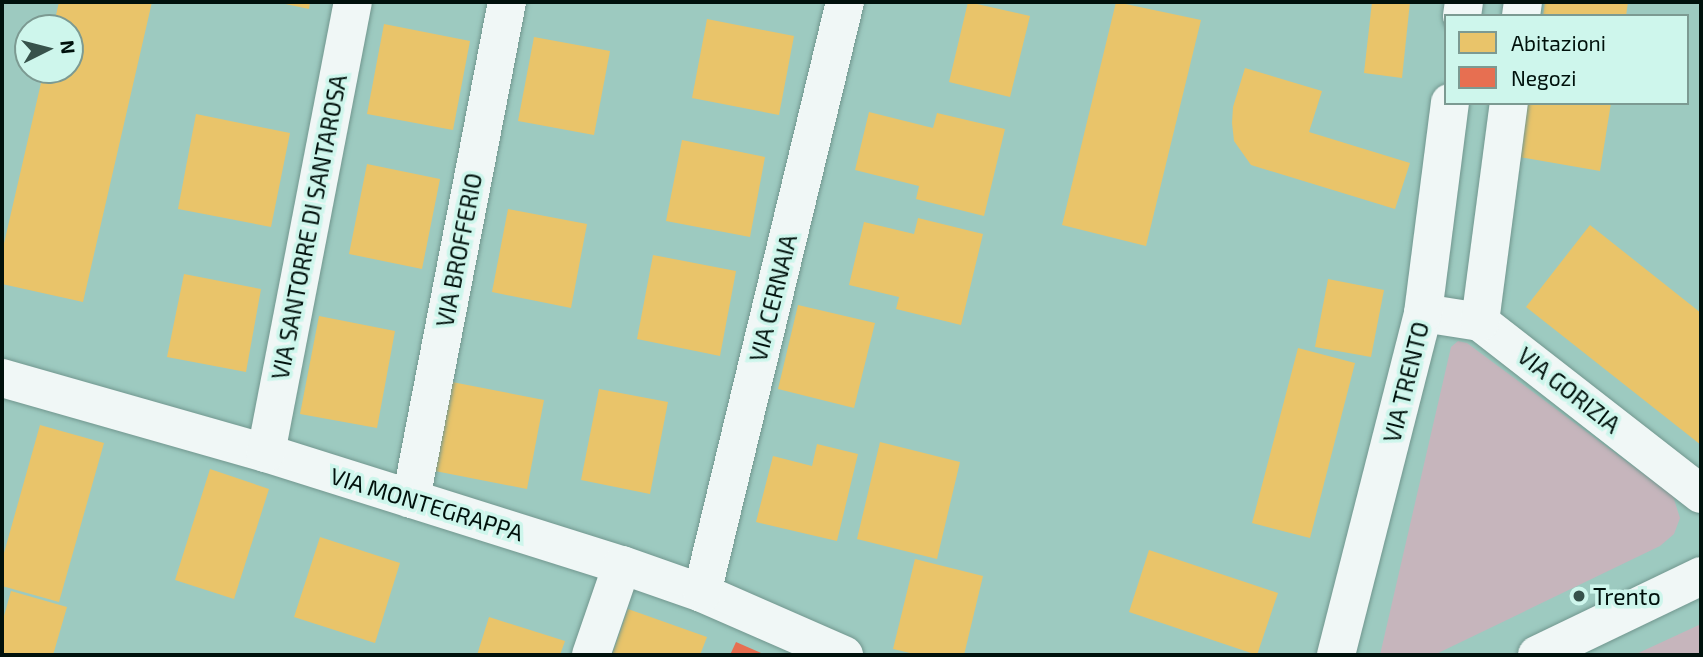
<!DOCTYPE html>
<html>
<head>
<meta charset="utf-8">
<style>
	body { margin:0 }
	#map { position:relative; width:1703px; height:657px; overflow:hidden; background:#9dcac0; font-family:"Exo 2",sans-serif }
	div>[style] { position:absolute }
	.green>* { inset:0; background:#c6b5bc }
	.homes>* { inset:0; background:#e9c46a }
	.shops>* { inset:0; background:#e76f51 }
	.roads { filter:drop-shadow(0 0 2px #71968e) drop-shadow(0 0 2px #71968e) }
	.minor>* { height:38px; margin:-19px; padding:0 19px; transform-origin:19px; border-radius:19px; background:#f0f7f6 }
	.dots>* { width:19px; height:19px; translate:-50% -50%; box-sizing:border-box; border:4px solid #cef6ec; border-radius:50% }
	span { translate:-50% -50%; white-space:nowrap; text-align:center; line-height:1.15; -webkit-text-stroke:7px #cef6ec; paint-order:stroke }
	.street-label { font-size:23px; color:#00110c }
	.poi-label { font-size:23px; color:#00110c }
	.left { translate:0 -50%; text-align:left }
	.frame { position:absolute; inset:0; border:4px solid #00110c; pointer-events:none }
	.legend { position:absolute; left:1444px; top:14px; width:245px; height:91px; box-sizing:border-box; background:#cef6ec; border:2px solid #7c9a92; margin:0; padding:9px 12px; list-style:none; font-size:21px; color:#00110c }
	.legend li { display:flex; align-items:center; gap:14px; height:35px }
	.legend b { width:35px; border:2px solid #7c9a92 }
	.north { position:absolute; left:14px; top:14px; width:70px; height:70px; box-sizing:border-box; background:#cef6ec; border:2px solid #7c9a92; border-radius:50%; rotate:84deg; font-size:19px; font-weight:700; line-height:28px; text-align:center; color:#00110c }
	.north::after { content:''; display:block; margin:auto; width:24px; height:32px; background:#37524b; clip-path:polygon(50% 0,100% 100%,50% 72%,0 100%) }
</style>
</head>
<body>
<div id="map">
	<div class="green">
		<div style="clip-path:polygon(1458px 341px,1467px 343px,1673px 496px,1680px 518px,1674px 534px,1660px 546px,1434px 655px,1380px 655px,1451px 347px)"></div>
		<div style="clip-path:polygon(1701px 624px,1701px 655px,1634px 655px)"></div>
	</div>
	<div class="homes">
		<div style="clip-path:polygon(59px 2px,152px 2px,83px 302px,2px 284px,2px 252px,44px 70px,70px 70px,70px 28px,53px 28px)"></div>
		<div style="clip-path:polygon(276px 2px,310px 2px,309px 9px)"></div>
		<div style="clip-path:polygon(968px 2px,1030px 16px,1010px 97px,949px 82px)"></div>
		<div style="clip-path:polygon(1116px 2px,1201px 20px,1146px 246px,1062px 225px)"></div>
		<div style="clip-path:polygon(1372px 2px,1410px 2px,1402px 78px,1364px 73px)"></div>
		<div style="clip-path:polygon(1545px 2px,1628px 2px,1626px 16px,1543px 16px)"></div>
		<div style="clip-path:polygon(707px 19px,794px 36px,779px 115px,692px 98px)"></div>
		<div style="clip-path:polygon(384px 24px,470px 41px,453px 130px,367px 114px)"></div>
		<div style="clip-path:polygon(534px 37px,610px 51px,594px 135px,518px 121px)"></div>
		<div style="clip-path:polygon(1245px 68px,1322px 91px,1309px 132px,1410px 163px,1395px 209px,1251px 165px,1234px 141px,1232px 123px,1233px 107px)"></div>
		<div style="clip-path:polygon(1528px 103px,1611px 103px,1600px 171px,1519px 157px)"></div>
		<div style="clip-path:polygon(869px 112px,933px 128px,937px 113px,1005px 129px,984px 216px,916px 199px,919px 186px,855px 170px)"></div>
		<div style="clip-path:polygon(196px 114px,290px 133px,271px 227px,178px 209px)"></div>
		<div style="clip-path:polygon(682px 140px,765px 157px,750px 237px,666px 221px)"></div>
		<div style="clip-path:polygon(367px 164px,440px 179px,422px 269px,349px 254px)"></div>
		<div style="clip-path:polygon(508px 209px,587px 224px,571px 308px,492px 292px)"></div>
		<div style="clip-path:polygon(918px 218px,983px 234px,961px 325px,896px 309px,899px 297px,849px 285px,864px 222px,914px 234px)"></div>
		<div style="clip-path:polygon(1590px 225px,1701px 313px,1701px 445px,1526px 307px)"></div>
		<div style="clip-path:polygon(653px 255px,736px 271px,720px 356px,637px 339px)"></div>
		<div style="clip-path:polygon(184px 274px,261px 289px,246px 372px,167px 357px)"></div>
		<div style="clip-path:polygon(1328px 279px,1384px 290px,1371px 357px,1315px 347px)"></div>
		<div style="clip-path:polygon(798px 305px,875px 323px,854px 408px,778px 389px)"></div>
		<div style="clip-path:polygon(319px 316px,395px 331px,377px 428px,300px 414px)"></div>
		<div style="clip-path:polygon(1298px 348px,1355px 363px,1310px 538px,1252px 523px)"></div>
		<div style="clip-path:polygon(452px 382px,544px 400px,527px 489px,435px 471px)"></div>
		<div style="clip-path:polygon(599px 389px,668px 402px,650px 494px,581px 480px)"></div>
		<div style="clip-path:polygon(40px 425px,104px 443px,59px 602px,2px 586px,2px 560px)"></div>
		<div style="clip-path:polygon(880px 442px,960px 462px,937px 559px,857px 539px)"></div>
		<div style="clip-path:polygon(817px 444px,858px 454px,837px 541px,756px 522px,773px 456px,812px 466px)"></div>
		<div style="clip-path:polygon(210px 469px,269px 489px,234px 599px,175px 580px)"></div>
		<div style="clip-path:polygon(320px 537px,400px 563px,375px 643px,294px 617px)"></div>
		<div style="clip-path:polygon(1149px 550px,1278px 593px,1257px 655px,1129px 612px)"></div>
		<div style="clip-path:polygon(915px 559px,983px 576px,964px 655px,919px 655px,893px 649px)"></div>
		<div style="clip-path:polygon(11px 591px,67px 607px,53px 655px,2px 655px,2px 623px)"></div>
		<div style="clip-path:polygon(628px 609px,707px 637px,700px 655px,612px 655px)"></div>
		<div style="clip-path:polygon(489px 617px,565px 641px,560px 655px,477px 655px)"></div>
	</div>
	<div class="shops">
		<div style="clip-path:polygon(736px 642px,766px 655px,730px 655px)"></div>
	</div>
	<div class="roads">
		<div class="minor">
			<div style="left:1462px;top:16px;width:14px;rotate:-82deg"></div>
			<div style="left:1521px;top:16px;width:14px;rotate:-82deg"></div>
			<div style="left:1423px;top:313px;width:58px;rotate:9deg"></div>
			<div style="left:1480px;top:322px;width:280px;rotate:37.9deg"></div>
			<div style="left:1480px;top:322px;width:221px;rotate:-82.5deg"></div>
			<div style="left:2px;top:378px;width:274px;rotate:15.9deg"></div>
			<div style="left:266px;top:453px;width:373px;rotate:17.5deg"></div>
			<div style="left:622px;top:565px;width:85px;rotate:19.3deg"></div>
			<div style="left:702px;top:593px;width:155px;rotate:23.6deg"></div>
			<div style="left:266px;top:453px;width:459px;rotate:-79.1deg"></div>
			<div style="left:411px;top:499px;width:506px;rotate:-79.07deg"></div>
			<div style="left:702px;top:593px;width:608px;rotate:-76.4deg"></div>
			<div style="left:591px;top:655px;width:95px;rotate:-71deg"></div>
			<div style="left:1336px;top:655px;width:353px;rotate:-75.7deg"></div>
			<div style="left:1423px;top:313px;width:212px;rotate:-82.7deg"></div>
			<div style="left:1537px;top:655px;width:182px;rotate:-25.7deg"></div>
		</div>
	</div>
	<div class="dots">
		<div style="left:1579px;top:596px;background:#37524b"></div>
	</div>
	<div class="street-label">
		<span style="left:309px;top:227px;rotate:-79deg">VIA SANTORRE DI SANTAROSA</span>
		<span style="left:459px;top:250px;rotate:-79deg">VIA BROFFERIO</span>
		<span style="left:773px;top:298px;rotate:-76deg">VIA CERNAIA</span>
		<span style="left:1406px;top:382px;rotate:-76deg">VIA TRENTO</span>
		<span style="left:1569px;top:390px;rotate:38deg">VIA GORIZIA</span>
		<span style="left:427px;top:504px;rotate:17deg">VIA MONTEGRAPPA</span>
	</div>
	<div class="poi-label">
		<span class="left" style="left:1593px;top:596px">Trento</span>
	</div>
	<div class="frame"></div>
	<ul class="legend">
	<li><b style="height:19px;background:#e9c46a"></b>Abitazioni</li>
	<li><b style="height:19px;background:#e76f51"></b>Negozi</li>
	</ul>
	<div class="north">N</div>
</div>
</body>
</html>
